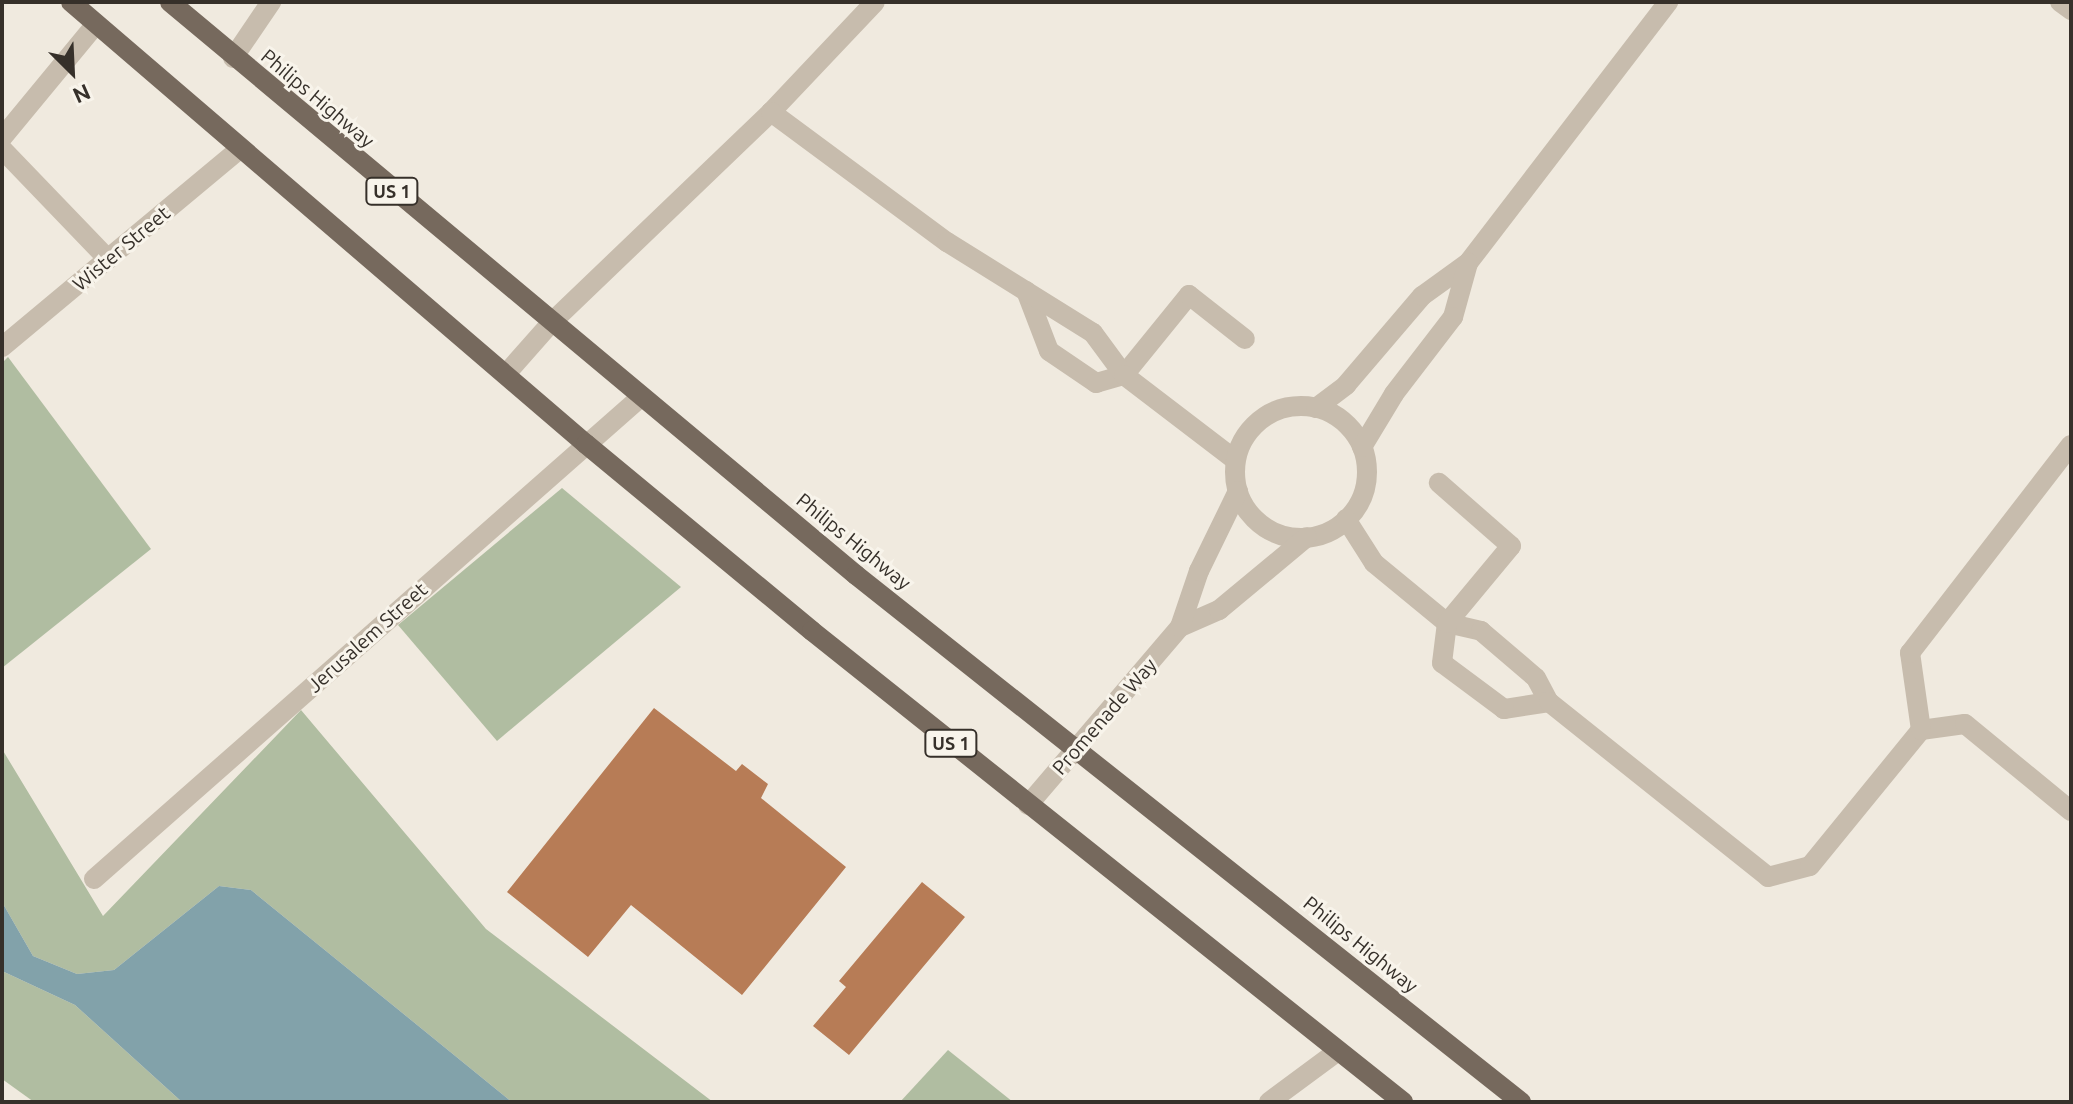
<!DOCTYPE html>
<html>
<head>
<meta charset="utf-8">
<style>
	body { margin:0 }
	#map { position:relative; width:2073px; height:1104px; overflow:hidden; background:#f0eadf; font-family:Ubuntu,sans-serif }
	div>[style] { position:absolute }
	.green>* { inset:0; background:#b0bda1 }
	.water>* { inset:0; background:#82a2aa }
	.building>* { inset:0; background:#b77c56 }
	.minor>* { height:20px; margin:-10px; padding:0 10px; transform-origin:10px; border-radius:10px; background:#c7bcad }
	.minor>.ring { margin:-10px; padding:0; box-sizing:content-box; background:none; border:20px solid #c7bcad; border-radius:50% }
	.major>* { height:20px; margin:-10px; padding:0 10px; transform-origin:10px; border-radius:10px; background:#76695d }
	span { translate:-50% -50%; white-space:nowrap; text-align:center; line-height:1.15; -webkit-text-stroke:6px #f8f4eb; paint-order:stroke }
	.shield-label span { padding:2px 6px; background:#f8f4eb; border:2px solid; border-radius:6px; -webkit-text-stroke-width:0 }
	.shield-label { font-size:18px; color:#36302a; font-weight:700 }
	.street-label { font-size:20px; color:#36302a }
	.frame { position:absolute; inset:0; border:4px solid #36302a; pointer-events:none }
	.north { position:absolute; left:32px; top:32px; width:80px; height:80px; -webkit-text-stroke:6px #f8f4eb; paint-order:stroke; rotate:156deg; font-size:22px; font-weight:700; line-height:32px; text-align:center; color:#36302a }
	.north::after { content:''; display:block; margin:auto; width:28px; height:36px; background:#36302a; clip-path:polygon(50% 0,100% 100%,50% 72%,0 100%) }
</style>
</head>
<body>
<div id="map">
	<div class="green">
		<div style="clip-path:polygon(8px 357px,151px 549px,2px 668px,2px 363px)"></div>
		<div style="clip-path:polygon(562px 488px,681px 587px,497px 741px,398px 625px)"></div>
		<div style="clip-path:polygon(301px 710px,486px 929px,713px 1102px,512px 1102px,251px 890px,219px 886px,114px 970px,77px 974px,33px 956px,2px 902px,2px 749px,103px 916px)"></div>
		<div style="clip-path:polygon(2px 971px,75px 1005px,182px 1102px,34px 1102px,2px 1079px)"></div>
		<div style="clip-path:polygon(948px 1050px,1013px 1102px,900px 1102px)"></div>
	</div>
	<div class="water">
		<div style="clip-path:polygon(219px 886px,251px 890px,512px 1102px,182px 1102px,75px 1005px,2px 971px,2px 902px,33px 956px,77px 974px,114px 970px)"></div>
	</div>
	<div class="building">
		<div style="clip-path:polygon(654px 708px,736px 771px,742px 764px,768px 784px,761px 798px,846px 867px,742px 995px,631px 905px,588px 957px,507px 892px)"></div>
		<div style="clip-path:polygon(922px 882px,965px 917px,849px 1055px,813px 1026px,846px 987px,839px 981px)"></div>
	</div>
	<div class="minor">
		<div style="left:2060px;top:2px;width:14px;rotate:36deg"></div>
		<div style="left:233px;top:58px;width:68px;rotate:-55.8deg"></div>
		<div style="left:771px;top:112px;width:151px;rotate:-46.6deg"></div>
		<div style="left:2px;top:138px;width:148px;rotate:-50.5deg"></div>
		<div style="left:2px;top:149px;width:153px;rotate:46.1deg"></div>
		<div style="left:1468px;top:263px;width:329px;rotate:-52.5deg"></div>
		<div style="left:1026px;top:291px;width:64px;rotate:69deg"></div>
		<div style="left:1049px;top:351px;width:57px;rotate:34.2deg"></div>
		<div style="left:1096px;top:383px;width:29px;rotate:-16deg"></div>
		<div style="left:1124px;top:375px;width:103px;rotate:-50.9deg"></div>
		<div style="left:1189px;top:295px;width:71px;rotate:38.2deg"></div>
		<div style="left:2px;top:347px;width:310px;rotate:-39.8deg"></div>
		<div style="left:506px;top:374px;width:68px;rotate:-48.6deg"></div>
		<div style="left:551px;top:323px;width:305px;rotate:-43.8deg"></div>
		<div style="left:771px;top:112px;width:219px;rotate:36.5deg"></div>
		<div style="left:947px;top:242px;width:172px;rotate:31.9deg"></div>
		<div style="left:1093px;top:333px;width:52px;rotate:53.6deg"></div>
		<div style="left:1124px;top:375px;width:138px;rotate:37.4deg"></div>
		<div class="ring" style="left:1235px;top:406px;width:112px;height:112px"></div>
		<div style="left:1316px;top:408px;width:38px;rotate:-37deg"></div>
		<div style="left:1346px;top:385px;width:117px;rotate:-49.5deg"></div>
		<div style="left:1422px;top:296px;width:57px;rotate:-35.7deg"></div>
		<div style="left:1468px;top:263px;width:56px;rotate:105.5deg"></div>
		<div style="left:1453px;top:317px;width:97px;rotate:127.5deg"></div>
		<div style="left:1394px;top:394px;width:62px;rotate:121.1deg"></div>
		<div style="left:1346px;top:519px;width:52px;rotate:57.5deg"></div>
		<div style="left:1374px;top:563px;width:94px;rotate:39.4deg"></div>
		<div style="left:1447px;top:623px;width:35px;rotate:13deg"></div>
		<div style="left:1481px;top:631px;width:72px;rotate:40.5deg"></div>
		<div style="left:1536px;top:678px;width:27px;rotate:62deg"></div>
		<div style="left:1549px;top:702px;width:46px;rotate:171.2deg"></div>
		<div style="left:1504px;top:709px;width:77px;rotate:-143.4deg"></div>
		<div style="left:1442px;top:663px;width:40px;rotate:-82.9deg"></div>
		<div style="left:1447px;top:623px;width:100px;rotate:-50.3deg"></div>
		<div style="left:1511px;top:546px;width:96px;rotate:-138.8deg"></div>
		<div style="left:1180px;top:627px;width:43px;rotate:-23.6deg"></div>
		<div style="left:1219px;top:610px;width:114px;rotate:-39.7deg"></div>
		<div style="left:1549px;top:702px;width:280px;rotate:38.6deg"></div>
		<div style="left:1768px;top:877px;width:43px;rotate:-14.7deg"></div>
		<div style="left:1810px;top:866px;width:176px;rotate:-50.8deg"></div>
		<div style="left:1921px;top:730px;width:44px;rotate:-7.8deg"></div>
		<div style="left:1965px;top:724px;width:137px;rotate:39.4deg"></div>
		<div style="left:1921px;top:730px;width:78px;rotate:-98.1deg"></div>
		<div style="left:1910px;top:653px;width:263px;rotate:-52.3deg"></div>
		<div style="left:1028px;top:805px;width:234px;rotate:-49.5deg"></div>
		<div style="left:1180px;top:627px;width:59px;rotate:-71.3deg"></div>
		<div style="left:1199px;top:571px;width:89px;rotate:-64deg"></div>
		<div style="left:94px;top:879px;width:729px;rotate:-41.39deg"></div>
		<div style="left:1269px;top:1102px;width:86px;rotate:-36.5deg"></div>
	</div>
	<div class="major">
		<div style="left:71px;top:2px;width:679px;rotate:40.64deg"></div>
		<div style="left:586px;top:444px;width:293px;rotate:39.6deg"></div>
		<div style="left:812px;top:631px;width:756px;rotate:38.55deg"></div>
		<div style="left:170px;top:2px;width:894px;rotate:39.87deg"></div>
		<div style="left:856px;top:575px;width:849px;rotate:38.4deg"></div>
	</div>
	<div class="shield-label">
		<span style="left:392px;top:191px">US 1</span>
		<span style="left:951px;top:743px">US 1</span>
	</div>
	<div class="street-label">
		<span style="left:318px;top:98px;rotate:40deg">Philips Highway</span>
		<span style="left:121px;top:248px;rotate:-40deg">Wister Street</span>
		<span style="left:854px;top:541px;rotate:39deg">Philips Highway</span>
		<span style="left:367px;top:637px;rotate:-42deg">Jerusalem Street</span>
		<span style="left:1104px;top:716px;rotate:-49deg">Promenade Way</span>
		<span style="left:1361px;top:944px;rotate:39deg">Philips Highway</span>
	</div>
	<div class="frame"></div>
	<div class="north">N</div>
</div>
</body>
</html>
